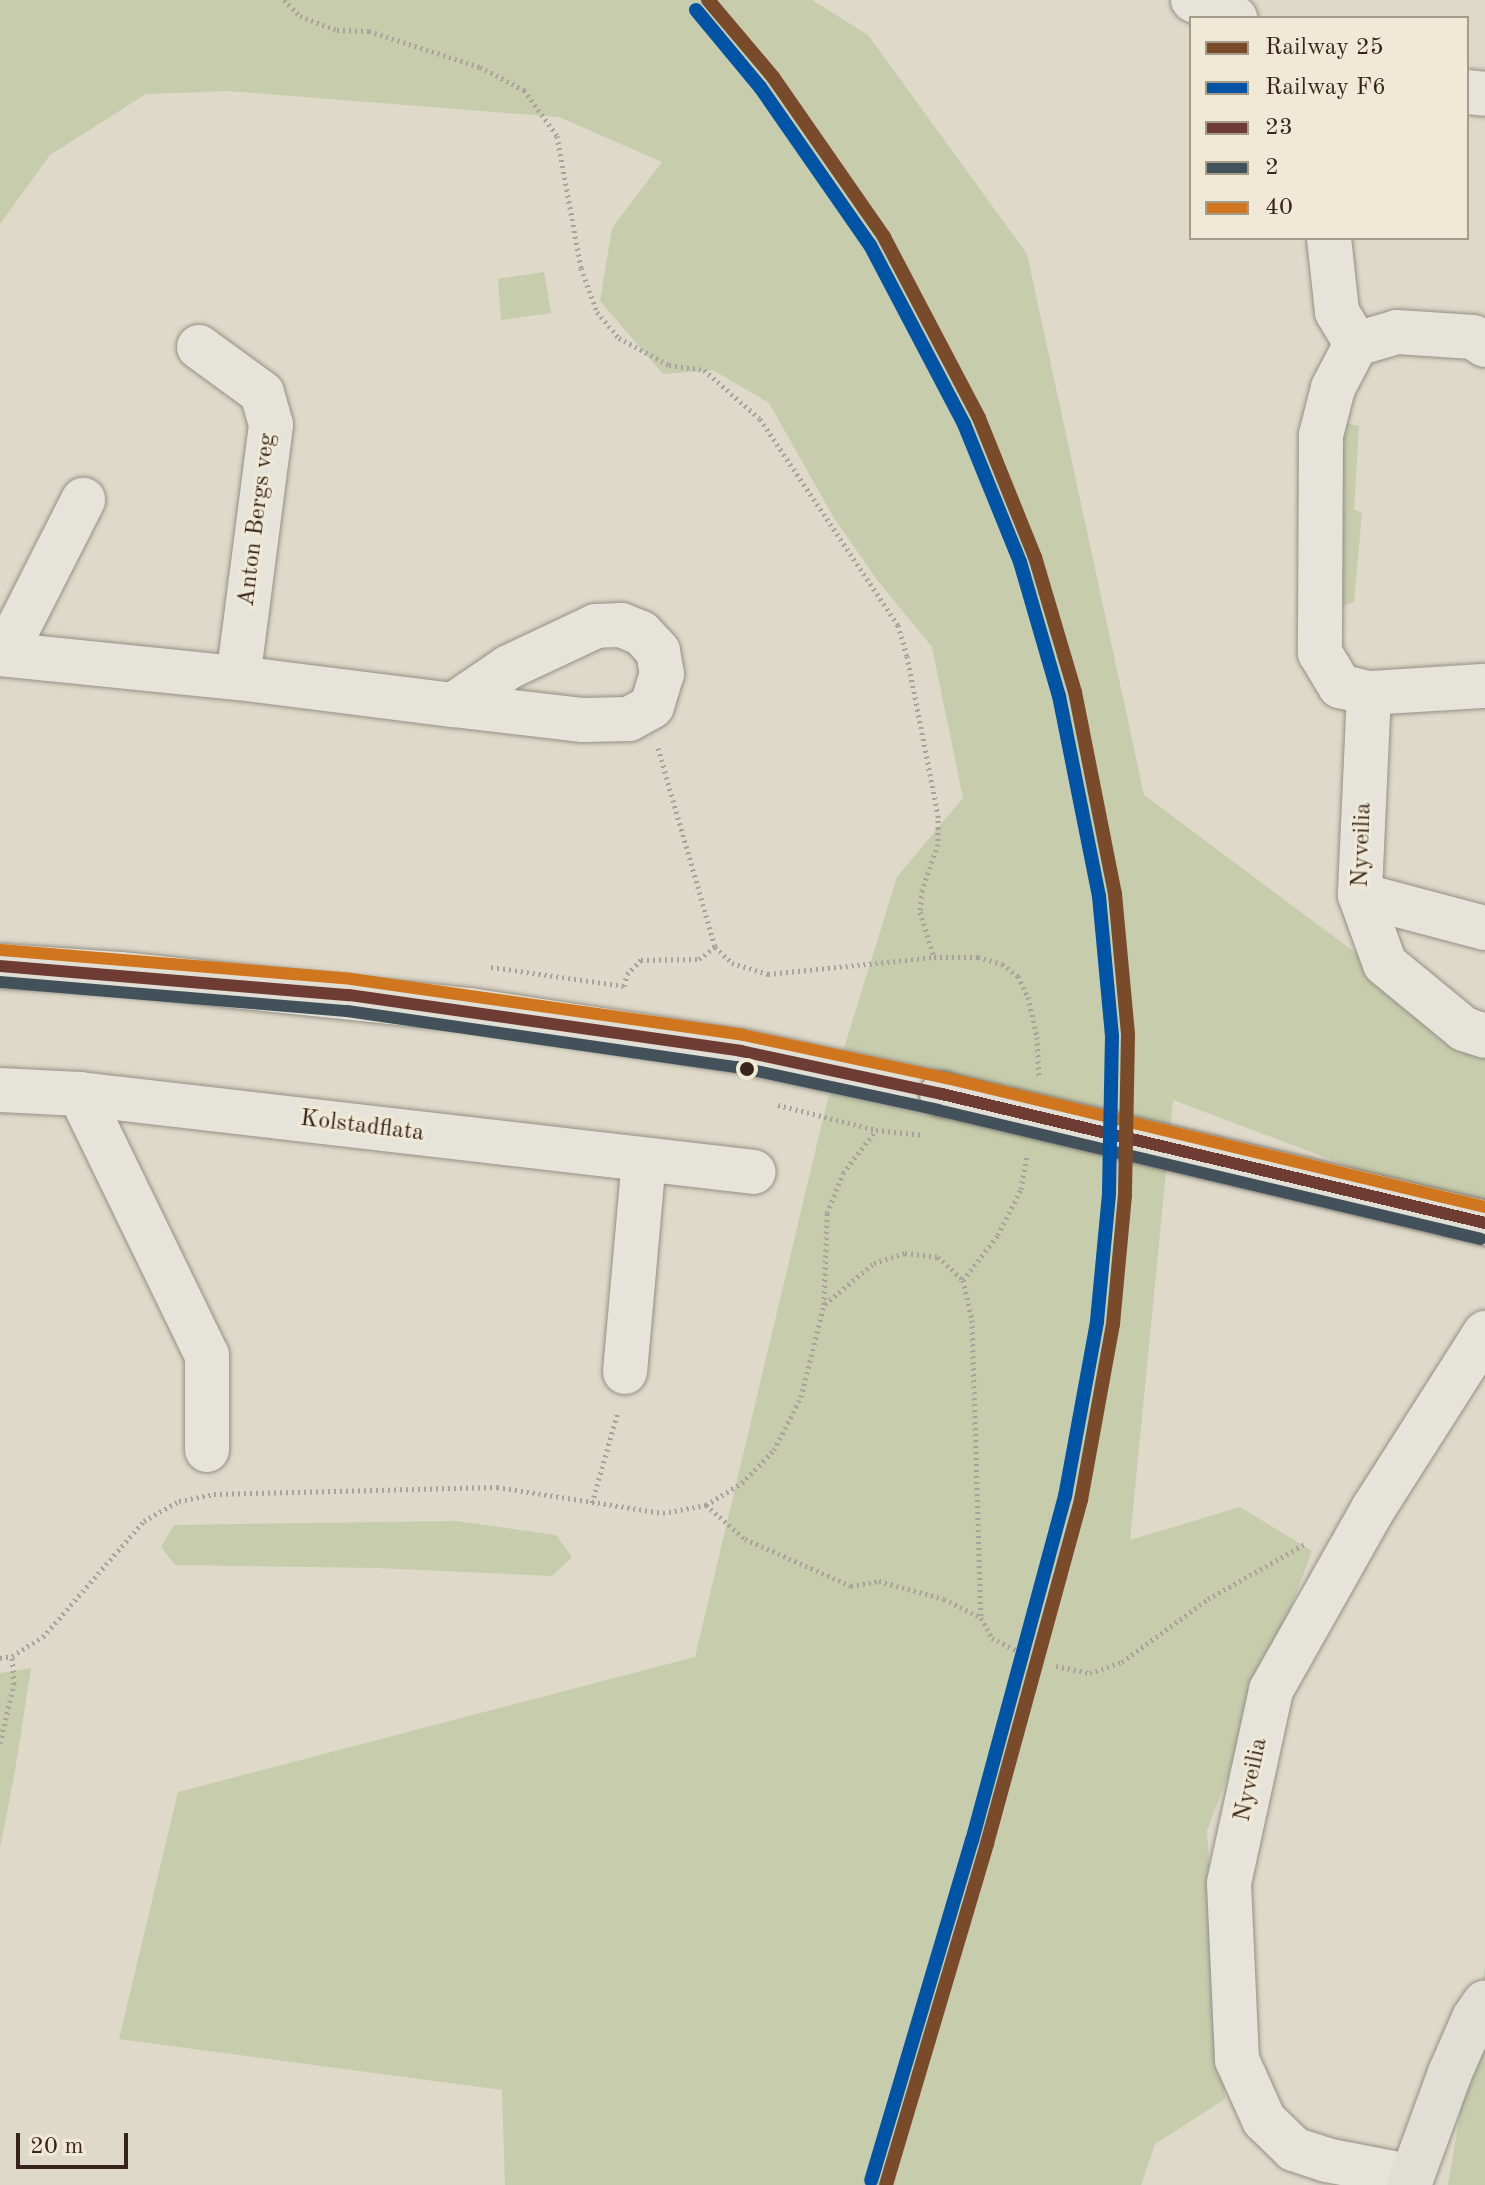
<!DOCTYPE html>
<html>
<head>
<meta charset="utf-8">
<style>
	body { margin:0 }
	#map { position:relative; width:1485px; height:2185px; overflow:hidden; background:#ded9c9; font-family:"Old Standard TT",serif }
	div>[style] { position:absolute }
	.green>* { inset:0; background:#c6ccac }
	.path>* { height:5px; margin-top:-2.5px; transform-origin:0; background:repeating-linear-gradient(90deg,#a7a39c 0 2px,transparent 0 6px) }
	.roads { filter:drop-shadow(0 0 2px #958f85) drop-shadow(0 0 2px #958f85) }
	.minor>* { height:44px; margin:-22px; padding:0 22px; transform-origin:22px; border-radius:22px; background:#e6e3db }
	.major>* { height:44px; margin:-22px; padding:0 22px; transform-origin:22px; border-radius:22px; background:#e1ded5 }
	.bridges { filter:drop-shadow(0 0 2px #7d776e) drop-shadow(0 0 2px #7d776e) }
	.major-bridge>* { height:44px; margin:-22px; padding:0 22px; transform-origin:22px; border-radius:22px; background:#e1ded5 }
	.bus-1>* { height:12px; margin:-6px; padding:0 6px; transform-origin:6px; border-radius:6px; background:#6e3c32 }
	.bus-2>* { height:12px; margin:-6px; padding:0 6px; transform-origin:6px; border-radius:6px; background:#43525a }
	.bus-3>* { height:12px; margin:-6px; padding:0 6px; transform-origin:6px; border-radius:6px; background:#d0761e }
	.rail-1>* { height:14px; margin:-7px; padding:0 7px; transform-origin:7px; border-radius:7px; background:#7a4b2a }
	.rail-2>* { height:14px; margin:-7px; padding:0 7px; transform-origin:7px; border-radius:7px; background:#0054a6 }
	.dots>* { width:22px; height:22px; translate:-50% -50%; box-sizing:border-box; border:4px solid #efe9d6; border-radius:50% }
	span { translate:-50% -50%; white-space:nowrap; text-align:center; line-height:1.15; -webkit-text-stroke:6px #efe9d6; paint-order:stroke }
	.street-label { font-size:24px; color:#38241a }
	.legend { position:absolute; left:1189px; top:16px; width:280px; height:224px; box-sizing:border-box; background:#efe9d6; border:2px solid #a69a8b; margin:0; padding:10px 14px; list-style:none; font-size:24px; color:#38241a }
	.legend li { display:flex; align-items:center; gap:16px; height:40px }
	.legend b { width:40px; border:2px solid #a69a8b }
	.scale { position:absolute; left:16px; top:2133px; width:112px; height:36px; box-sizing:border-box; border:4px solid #38241a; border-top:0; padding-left:10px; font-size:24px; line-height:28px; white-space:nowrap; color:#38241a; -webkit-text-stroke:6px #efe9d6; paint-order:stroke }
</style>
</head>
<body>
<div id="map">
	<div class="green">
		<div style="clip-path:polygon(0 0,812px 0,868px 35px,1027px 254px,1144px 795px,1415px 997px,1485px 1015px,1485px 1217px,1173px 1100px,1130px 1540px,1240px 1507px,1312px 1551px,1207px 1831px,1225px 2099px,1155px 2144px,1141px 2185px,505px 2185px,502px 2090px,119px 2039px,178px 1792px,695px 1657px,826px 1106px,897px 877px,963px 798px,932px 647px,878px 581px,834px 518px,769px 403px,713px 370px,663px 374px,600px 301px,612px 228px,662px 162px,559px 117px,228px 91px,146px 94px,50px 155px,0 224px)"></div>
		<div style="clip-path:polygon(544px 272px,551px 313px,501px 320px,498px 279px)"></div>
		<div style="clip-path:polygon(1337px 421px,1359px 426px,1354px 509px,1362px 513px,1354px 602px,1329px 612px)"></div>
		<div style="clip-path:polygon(457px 1521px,556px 1535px,572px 1557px,552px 1576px,378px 1568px,175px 1565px,161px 1547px,174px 1525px)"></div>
		<div style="clip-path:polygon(31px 1668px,15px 1771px,0 1848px,0 1673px)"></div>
		<div style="clip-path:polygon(1485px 1966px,1485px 2185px,1448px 2185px)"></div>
	</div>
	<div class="path">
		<div style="left:284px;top:0;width:23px;rotate:45deg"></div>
		<div style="left:300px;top:16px;width:40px;rotate:21deg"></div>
		<div style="left:337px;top:30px;width:32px;rotate:2deg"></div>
		<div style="left:369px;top:31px;width:117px;rotate:18deg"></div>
		<div style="left:480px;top:67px;width:50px;rotate:27.6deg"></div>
		<div style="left:524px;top:90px;width:57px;rotate:54.3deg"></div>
		<div style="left:557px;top:136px;width:134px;rotate:79.7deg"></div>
		<div style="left:581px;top:268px;width:47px;rotate:70deg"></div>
		<div style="left:597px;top:312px;width:34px;rotate:50deg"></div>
		<div style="left:619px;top:338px;width:57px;rotate:28.4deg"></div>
		<div style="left:669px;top:365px;width:35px;rotate:8deg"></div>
		<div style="left:704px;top:370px;width:74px;rotate:41.2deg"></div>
		<div style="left:760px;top:419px;width:248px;rotate:56.2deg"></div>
		<div style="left:898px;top:625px;width:32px;rotate:74deg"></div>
		<div style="left:907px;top:656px;width:162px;rotate:79deg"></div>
		<div style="left:938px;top:815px;width:29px;rotate:90deg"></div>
		<div style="left:938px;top:844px;width:49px;rotate:109.2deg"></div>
		<div style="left:922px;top:890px;width:22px;rotate:95deg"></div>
		<div style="left:920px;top:912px;width:47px;rotate:72.7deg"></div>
		<div style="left:658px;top:748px;width:207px;rotate:74deg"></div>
		<div style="left:715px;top:947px;width:23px;rotate:43deg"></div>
		<div style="left:732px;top:963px;width:38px;rotate:17deg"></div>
		<div style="left:768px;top:974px;width:167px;rotate:-5.8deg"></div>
		<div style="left:934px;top:957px;width:44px"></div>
		<div style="left:978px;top:957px;width:25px;rotate:16deg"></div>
		<div style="left:1002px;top:964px;width:20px;rotate:37deg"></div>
		<div style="left:1018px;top:976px;width:23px;rotate:65deg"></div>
		<div style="left:1028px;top:997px;width:41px;rotate:77.3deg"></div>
		<div style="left:1037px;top:1037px;width:41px;rotate:87.2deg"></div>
		<div style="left:491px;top:967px;width:134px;rotate:8.1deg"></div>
		<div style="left:624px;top:986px;width:12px;rotate:-76deg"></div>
		<div style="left:627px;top:974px;width:20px;rotate:-45deg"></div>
		<div style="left:641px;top:960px;width:58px;rotate:-1deg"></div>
		<div style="left:699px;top:959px;width:20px;rotate:-37deg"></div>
		<div style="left:778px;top:1105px;width:101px;rotate:14.3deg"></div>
		<div style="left:963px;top:1280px;width:57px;rotate:-52.1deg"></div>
		<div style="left:998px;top:1235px;width:51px;rotate:-63.4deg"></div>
		<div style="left:1021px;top:1189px;width:35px;rotate:-80deg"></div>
		<div style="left:825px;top:1304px;width:64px;rotate:-39.9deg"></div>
		<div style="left:874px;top:1263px;width:33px;rotate:-18deg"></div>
		<div style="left:905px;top:1253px;width:33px;rotate:7deg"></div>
		<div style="left:938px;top:1257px;width:34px;rotate:43deg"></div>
		<div style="left:963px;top:1280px;width:41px;rotate:77.3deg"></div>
		<div style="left:972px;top:1320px;width:298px;rotate:88.3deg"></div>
		<div style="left:981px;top:1618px;width:23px;rotate:61deg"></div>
		<div style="left:992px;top:1638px;width:33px;rotate:27deg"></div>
		<div style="left:592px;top:1503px;width:95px;rotate:-74.1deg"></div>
		<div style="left:706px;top:1505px;width:52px;rotate:41.1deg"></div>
		<div style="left:745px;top:1539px;width:116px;rotate:23.9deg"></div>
		<div style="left:851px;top:1586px;width:28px;rotate:-10deg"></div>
		<div style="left:879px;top:1581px;width:67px;rotate:15.5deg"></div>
		<div style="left:944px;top:1599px;width:40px;rotate:26.6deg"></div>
		<div style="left:0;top:1658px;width:12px;rotate:-9deg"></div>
		<div style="left:12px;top:1656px;width:36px;rotate:-32deg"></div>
		<div style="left:43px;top:1637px;width:154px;rotate:-49deg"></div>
		<div style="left:144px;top:1521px;width:40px;rotate:-29.7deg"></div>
		<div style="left:179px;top:1501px;width:36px;rotate:-11deg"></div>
		<div style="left:214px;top:1494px;width:283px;rotate:-1.4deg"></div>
		<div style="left:497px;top:1487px;width:168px;rotate:8.9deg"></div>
		<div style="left:663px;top:1513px;width:44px;rotate:-10.5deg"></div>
		<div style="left:706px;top:1505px;width:42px;rotate:-31.4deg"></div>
		<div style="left:742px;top:1483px;width:46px;rotate:-45.9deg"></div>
		<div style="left:774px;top:1450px;width:59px;rotate:-63deg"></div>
		<div style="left:801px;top:1397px;width:95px;rotate:-76deg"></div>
		<div style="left:824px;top:1305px;width:92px;rotate:-88.1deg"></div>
		<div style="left:827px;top:1213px;width:43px;rotate:-68.2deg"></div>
		<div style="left:843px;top:1173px;width:54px;rotate:-52.5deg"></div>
		<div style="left:876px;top:1130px;width:47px;rotate:6.1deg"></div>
		<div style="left:1056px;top:1666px;width:35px;rotate:12deg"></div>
		<div style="left:1090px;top:1673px;width:34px;rotate:-19deg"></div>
		<div style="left:1122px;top:1662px;width:107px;rotate:-36.2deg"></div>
		<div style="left:1208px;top:1599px;width:112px;rotate:-29.6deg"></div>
		<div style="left:0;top:1743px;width:61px;rotate:-76.7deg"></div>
		<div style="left:14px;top:1684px;width:28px;rotate:-94deg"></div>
	</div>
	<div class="roads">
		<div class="minor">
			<div style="left:1193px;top:0;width:46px;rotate:23.2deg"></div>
			<div style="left:1467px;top:92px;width:18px;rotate:6deg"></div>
			<div style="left:1329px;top:238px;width:74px;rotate:83.8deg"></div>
			<div style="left:1337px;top:312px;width:37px;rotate:59deg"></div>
			<div style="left:1485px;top:345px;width:14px;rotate:-146deg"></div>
			<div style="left:1473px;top:337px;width:76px;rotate:-176.2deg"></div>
			<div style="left:1397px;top:332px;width:43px;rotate:163.7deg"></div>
			<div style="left:1356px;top:344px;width:50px;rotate:117.6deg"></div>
			<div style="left:1333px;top:388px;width:49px;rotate:104.3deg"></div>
			<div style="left:1321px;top:435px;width:218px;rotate:90.3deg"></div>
			<div style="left:1320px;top:653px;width:39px;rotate:59deg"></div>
			<div style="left:1340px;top:686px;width:30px;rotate:14deg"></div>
			<div style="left:1369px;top:693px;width:116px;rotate:-3.5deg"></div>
			<div style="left:199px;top:347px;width:78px;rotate:36.1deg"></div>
			<div style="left:262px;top:393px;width:33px;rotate:74deg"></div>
			<div style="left:271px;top:425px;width:255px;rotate:97.4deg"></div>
			<div style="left:0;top:654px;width:239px;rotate:5.8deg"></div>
			<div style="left:238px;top:678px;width:217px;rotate:7.2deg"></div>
			<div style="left:453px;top:705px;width:131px;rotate:6.6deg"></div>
			<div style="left:583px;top:720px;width:46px;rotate:-1.2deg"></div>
			<div style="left:629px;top:719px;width:26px;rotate:-29deg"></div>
			<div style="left:652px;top:706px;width:34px;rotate:-73deg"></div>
			<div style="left:662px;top:674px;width:23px;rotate:-100deg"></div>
			<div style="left:658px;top:651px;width:25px;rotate:-133deg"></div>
			<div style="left:641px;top:633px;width:22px;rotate:-158deg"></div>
			<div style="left:621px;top:625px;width:25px;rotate:178deg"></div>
			<div style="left:596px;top:626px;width:96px;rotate:154.8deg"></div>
			<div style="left:509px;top:667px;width:68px;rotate:145.8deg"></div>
			<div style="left:5px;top:654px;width:173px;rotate:-63.1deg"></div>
			<div style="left:1369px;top:693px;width:202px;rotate:92.6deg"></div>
			<div style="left:1360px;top:895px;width:73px;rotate:70.1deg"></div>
			<div style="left:1385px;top:964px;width:102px;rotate:39.4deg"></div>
			<div style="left:1464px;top:1029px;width:22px;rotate:18deg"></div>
			<div style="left:1360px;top:895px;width:129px;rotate:14.8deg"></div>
			<div style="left:0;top:1090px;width:80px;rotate:2.9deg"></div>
			<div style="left:80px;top:1094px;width:678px;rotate:6.6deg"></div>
			<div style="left:80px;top:1094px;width:290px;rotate:64.1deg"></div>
			<div style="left:207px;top:1355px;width:95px;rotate:90deg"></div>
			<div style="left:625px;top:1372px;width:213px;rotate:-84.9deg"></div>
			<div style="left:1409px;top:2176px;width:84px;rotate:-169deg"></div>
			<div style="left:1327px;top:2160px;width:35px;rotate:-162deg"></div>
			<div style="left:1294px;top:2149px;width:42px;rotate:-136deg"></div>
			<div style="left:1264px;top:2120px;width:66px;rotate:-114.2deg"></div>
			<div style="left:1237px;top:2060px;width:177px;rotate:-92.6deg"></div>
			<div style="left:1229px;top:1883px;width:198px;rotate:-77.7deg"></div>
			<div style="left:1271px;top:1690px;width:208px;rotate:-60.6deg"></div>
			<div style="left:1373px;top:1509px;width:209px;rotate:-57.5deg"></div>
		</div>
		<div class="major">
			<div style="left:0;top:966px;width:120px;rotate:3.8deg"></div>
			<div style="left:120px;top:974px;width:351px;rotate:5.9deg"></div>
			<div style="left:469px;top:1010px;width:275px;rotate:8.6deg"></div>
			<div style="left:741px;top:1051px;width:206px;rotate:12.1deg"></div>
			<div style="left:1409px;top:2185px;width:119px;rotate:-69.9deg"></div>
			<div style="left:1450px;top:2073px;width:60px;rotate:-66.4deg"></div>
			<div style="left:1474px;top:2018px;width:19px;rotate:-55deg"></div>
		</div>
	</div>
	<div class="bridges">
		<div class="major-bridge">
			<div style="left:942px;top:1094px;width:558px;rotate:13.36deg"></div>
		</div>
	</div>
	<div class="bus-1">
		<div style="left:0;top:966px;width:350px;rotate:4.8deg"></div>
		<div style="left:349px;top:995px;width:396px;rotate:8.1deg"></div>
		<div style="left:741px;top:1051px;width:206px;rotate:12.1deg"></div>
		<div style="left:942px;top:1094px;width:558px;rotate:13.36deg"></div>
	</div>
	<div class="bus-2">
		<div style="left:0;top:982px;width:348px;rotate:4.8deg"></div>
		<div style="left:347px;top:1011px;width:395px;rotate:8.2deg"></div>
		<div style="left:738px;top:1067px;width:205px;rotate:12.1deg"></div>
		<div style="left:938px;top:1110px;width:558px;rotate:13.36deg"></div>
	</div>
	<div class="bus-3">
		<div style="left:1px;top:950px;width:351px;rotate:4.7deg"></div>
		<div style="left:351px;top:979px;width:396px;rotate:8.1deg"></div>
		<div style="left:743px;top:1035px;width:208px;rotate:12deg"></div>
		<div style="left:946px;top:1078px;width:554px;rotate:13.46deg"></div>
	</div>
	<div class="rail-1">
		<div style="left:708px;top:0;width:101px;rotate:49.8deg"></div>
		<div style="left:773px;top:77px;width:195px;rotate:55.2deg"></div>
		<div style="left:884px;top:237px;width:204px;rotate:62.3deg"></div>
		<div style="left:979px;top:418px;width:150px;rotate:68.1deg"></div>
		<div style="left:1035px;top:557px;width:141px;rotate:73.5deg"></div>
		<div style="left:1075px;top:692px;width:206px;rotate:78.8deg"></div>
		<div style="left:1115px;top:894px;width:142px;rotate:84.7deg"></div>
		<div style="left:1128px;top:1035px;width:160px;rotate:91.1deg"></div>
		<div style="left:1125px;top:1195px;width:130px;rotate:95.3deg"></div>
		<div style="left:1113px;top:1324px;width:179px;rotate:100.3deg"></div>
		<div style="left:1081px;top:1500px;width:357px;rotate:105.3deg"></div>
		<div style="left:987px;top:1844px;width:356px;rotate:106.5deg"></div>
	</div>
	<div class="rail-2">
		<div style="left:696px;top:10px;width:100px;rotate:50.3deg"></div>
		<div style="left:760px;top:87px;width:193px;rotate:55.2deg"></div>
		<div style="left:870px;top:245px;width:202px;rotate:62.3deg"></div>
		<div style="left:964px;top:424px;width:149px;rotate:67.9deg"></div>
		<div style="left:1020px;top:562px;width:140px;rotate:73.8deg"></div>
		<div style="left:1059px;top:696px;width:204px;rotate:78.7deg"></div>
		<div style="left:1099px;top:896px;width:141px;rotate:84.7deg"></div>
		<div style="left:1112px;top:1036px;width:158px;rotate:91.1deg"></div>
		<div style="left:1109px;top:1194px;width:129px;rotate:95.4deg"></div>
		<div style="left:1097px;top:1322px;width:177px;rotate:100.4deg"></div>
		<div style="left:1065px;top:1496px;width:356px;rotate:105.1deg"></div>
		<div style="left:972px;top:1840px;width:355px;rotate:106.5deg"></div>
	</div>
	<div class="dots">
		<div style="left:747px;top:1069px;background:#38241a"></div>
	</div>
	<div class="street-label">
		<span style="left:258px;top:520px;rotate:-83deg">Anton Bergs veg</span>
		<span style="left:1363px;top:845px;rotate:-88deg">Nyveilia</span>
		<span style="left:362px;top:1127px;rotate:7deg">Kolstadflata</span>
		<span style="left:1252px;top:1780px;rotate:-78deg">Nyveilia</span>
	</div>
	<ul class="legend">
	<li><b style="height:10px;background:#7a4b2a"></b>Railway 25</li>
	<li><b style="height:10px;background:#0054a6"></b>Railway F6</li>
	<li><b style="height:10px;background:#6e3c32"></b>23</li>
	<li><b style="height:10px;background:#43525a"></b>2</li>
	<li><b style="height:10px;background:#d0761e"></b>40</li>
	</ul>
	<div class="scale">20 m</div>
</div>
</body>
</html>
